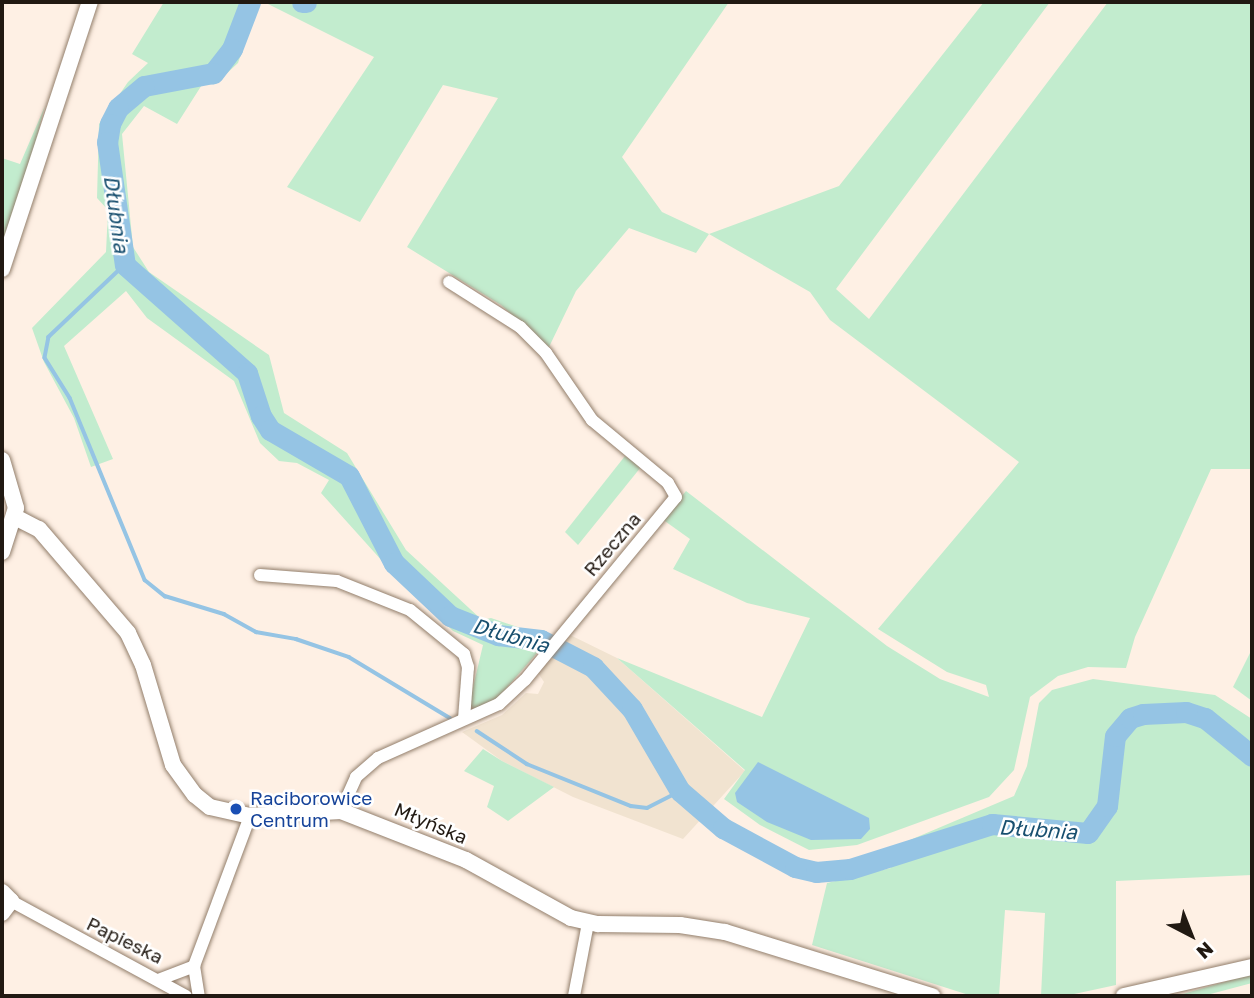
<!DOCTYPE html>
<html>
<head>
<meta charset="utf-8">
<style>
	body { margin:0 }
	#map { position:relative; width:1254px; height:998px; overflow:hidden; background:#fef0e4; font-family:"Golos Text",sans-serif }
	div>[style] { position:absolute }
	.industrial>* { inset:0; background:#f1e3d0 }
	.green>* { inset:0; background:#c2ecce }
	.water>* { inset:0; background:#95c4e4 }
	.stream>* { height:3.5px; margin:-1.75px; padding:0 1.75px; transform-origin:1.75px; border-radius:1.75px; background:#95c4e4 }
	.river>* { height:21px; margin:-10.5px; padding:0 10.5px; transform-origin:10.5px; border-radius:10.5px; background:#95c4e4 }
	.roads { filter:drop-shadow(0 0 2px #927e6b) drop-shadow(0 0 2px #927e6b) }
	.minor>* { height:12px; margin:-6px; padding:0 6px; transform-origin:6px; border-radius:6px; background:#fff }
	.tertiary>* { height:16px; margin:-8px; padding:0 8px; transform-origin:8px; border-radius:8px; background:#fff }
	.dots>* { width:19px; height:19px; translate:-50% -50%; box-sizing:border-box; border:4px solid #fff; border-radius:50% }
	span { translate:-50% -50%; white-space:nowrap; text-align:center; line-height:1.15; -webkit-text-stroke:5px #fff; paint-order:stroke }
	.street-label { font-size:19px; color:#211912 }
	.transit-label { font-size:19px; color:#164399 }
	.left { translate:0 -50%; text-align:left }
	.water-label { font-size:21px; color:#184f6f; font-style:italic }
	.frame { position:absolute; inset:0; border:4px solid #211912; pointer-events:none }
	.north { position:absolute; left:1156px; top:900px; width:70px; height:70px; -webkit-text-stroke:5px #fff; paint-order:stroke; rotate:138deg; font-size:19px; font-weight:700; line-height:28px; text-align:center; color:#211912 }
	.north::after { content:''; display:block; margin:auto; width:24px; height:32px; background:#211912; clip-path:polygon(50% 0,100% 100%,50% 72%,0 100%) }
</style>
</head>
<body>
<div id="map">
	<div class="industrial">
		<div style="clip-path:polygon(566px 633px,617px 658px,745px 771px,683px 839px,573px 797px,502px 761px,462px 732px,502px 715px,526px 693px,538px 694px,544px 682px,538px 673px)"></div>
	</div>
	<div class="green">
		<div style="clip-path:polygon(164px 2px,259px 2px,238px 63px,224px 76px,205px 80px,177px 124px,144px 106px,122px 134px,133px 247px,149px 272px,269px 355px,284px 413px,347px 453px,406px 550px,482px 620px,491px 618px,550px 638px,497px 699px,475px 710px,469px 704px,483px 645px,453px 631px,392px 572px,321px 493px,329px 480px,297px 463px,279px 461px,260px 443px,234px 381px,147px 318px,126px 291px,64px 346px,113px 459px,91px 467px,74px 418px,44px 362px,32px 328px,106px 252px,108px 210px,97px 198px,99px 124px,128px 82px,148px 63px,132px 54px)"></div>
		<div style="clip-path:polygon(264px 2px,729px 2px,622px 157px,662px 212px,709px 234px,839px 186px,984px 2px,1050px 2px,836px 289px,869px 319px,1108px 2px,1252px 2px,1252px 469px,1211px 469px,1135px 637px,1126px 668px,1088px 667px,1058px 676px,1030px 697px,1014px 770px,989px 797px,857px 845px,809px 850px,760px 825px,724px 799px,745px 770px,617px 658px,762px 717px,810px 618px,747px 603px,673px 569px,690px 539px,662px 519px,686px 491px,887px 646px,940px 679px,989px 697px,986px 685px,947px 672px,878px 629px,1019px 462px,830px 320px,810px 292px,709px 234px,696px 253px,629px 228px,576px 291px,549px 347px,501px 305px,407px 247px,498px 98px,443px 85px,360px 222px,287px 187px,374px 57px)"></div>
		<div style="clip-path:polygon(45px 106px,29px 167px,2px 249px,2px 158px,20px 164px)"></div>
		<div style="clip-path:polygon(625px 456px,641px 467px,578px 545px,565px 532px)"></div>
		<div style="clip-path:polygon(1252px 649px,1252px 701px,1233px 687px)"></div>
		<div style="clip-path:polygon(1093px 679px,1215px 695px,1252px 719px,1252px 875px,1116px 881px,1116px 985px,1065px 996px,1041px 996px,1045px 913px,1005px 910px,999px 996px,972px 996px,812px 945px,827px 883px,891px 868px,884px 851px,1014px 796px,1027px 766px,1039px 703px,1052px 690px)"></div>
		<div style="clip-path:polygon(483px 749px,502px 761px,554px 787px,508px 821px,487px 807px,494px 786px,464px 771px)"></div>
		<div style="clip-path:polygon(1252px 974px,1252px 983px,1203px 996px,1176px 996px)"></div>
	</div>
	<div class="water">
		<div style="clip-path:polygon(758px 762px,869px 818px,870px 829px,861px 839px,811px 840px,767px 822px,737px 802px,735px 793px)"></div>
	</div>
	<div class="stream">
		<div style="left:125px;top:265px;width:105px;rotate:136.5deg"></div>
		<div style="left:49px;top:337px;width:21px;rotate:101deg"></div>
		<div style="left:45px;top:358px;width:47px;rotate:58deg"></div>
		<div style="left:70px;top:398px;width:197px;rotate:67.6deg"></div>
		<div style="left:145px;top:580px;width:26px;rotate:39deg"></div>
		<div style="left:165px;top:596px;width:62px;rotate:17deg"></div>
		<div style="left:224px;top:614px;width:37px;rotate:29deg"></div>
		<div style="left:256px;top:632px;width:41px;rotate:9.9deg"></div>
		<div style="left:296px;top:639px;width:56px;rotate:18.8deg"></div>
		<div style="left:349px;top:657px;width:118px;rotate:31.1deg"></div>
		<div style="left:477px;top:731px;width:60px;rotate:33.4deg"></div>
		<div style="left:527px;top:764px;width:112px;rotate:22deg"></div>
		<div style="left:631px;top:806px;width:16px;rotate:7deg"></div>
		<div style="left:647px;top:808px;width:37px;rotate:-27deg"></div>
	</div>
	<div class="river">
		<div style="left:250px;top:2px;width:50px;rotate:111deg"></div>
		<div style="left:232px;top:49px;width:31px;rotate:128deg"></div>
		<div style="left:213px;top:73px;width:70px;rotate:169.3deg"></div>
		<div style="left:144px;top:86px;width:34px;rotate:140deg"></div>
		<div style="left:118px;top:108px;width:18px;rotate:117deg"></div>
		<div style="left:110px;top:124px;width:18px;rotate:99deg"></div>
		<div style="left:107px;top:142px;width:124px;rotate:81.7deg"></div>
		<div style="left:125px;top:265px;width:163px;rotate:41.5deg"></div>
		<div style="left:247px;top:373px;width:45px;rotate:72deg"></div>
		<div style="left:261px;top:416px;width:17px;rotate:57deg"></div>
		<div style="left:270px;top:430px;width:91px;rotate:30.2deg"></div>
		<div style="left:349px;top:476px;width:98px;rotate:62.7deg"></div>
		<div style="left:394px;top:563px;width:77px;rotate:43.4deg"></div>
		<div style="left:450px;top:616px;width:52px;rotate:21.6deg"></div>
		<div style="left:498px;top:635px;width:43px;rotate:6.6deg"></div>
		<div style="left:541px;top:640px;width:59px;rotate:27.4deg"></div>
		<div style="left:593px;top:667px;width:57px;rotate:47.1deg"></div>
		<div style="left:632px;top:709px;width:95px;rotate:59.7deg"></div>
		<div style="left:680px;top:791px;width:57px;rotate:40.7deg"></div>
		<div style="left:723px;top:828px;width:82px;rotate:28.4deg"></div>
		<div style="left:795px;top:867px;width:22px;rotate:13deg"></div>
		<div style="left:816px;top:872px;width:34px;rotate:-5deg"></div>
		<div style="left:850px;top:869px;width:149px;rotate:-17.6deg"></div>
		<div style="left:992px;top:824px;width:96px;rotate:5.4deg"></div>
		<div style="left:1088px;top:833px;width:33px;rotate:-55deg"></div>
		<div style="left:1107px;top:806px;width:70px;rotate:-83.5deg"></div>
		<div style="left:1115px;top:736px;width:23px;rotate:-50deg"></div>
		<div style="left:1130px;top:718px;width:14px;rotate:-17deg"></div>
		<div style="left:1143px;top:714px;width:43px;rotate:-2.7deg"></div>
		<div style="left:1186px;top:712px;width:20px;rotate:18deg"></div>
		<div style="left:1205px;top:718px;width:60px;rotate:39deg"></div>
		<div style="left:302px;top:2px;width:4px"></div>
	</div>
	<div class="roads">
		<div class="minor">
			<div style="left:260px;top:575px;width:77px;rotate:4.5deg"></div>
			<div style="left:337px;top:581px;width:79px;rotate:21.7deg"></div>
			<div style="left:410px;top:610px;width:70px;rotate:39.2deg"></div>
			<div style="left:464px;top:654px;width:14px;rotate:73deg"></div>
			<div style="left:468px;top:667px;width:52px;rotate:94.4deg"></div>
			<div style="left:341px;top:811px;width:37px;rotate:-66deg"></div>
			<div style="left:356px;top:777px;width:29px;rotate:-41deg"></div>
			<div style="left:378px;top:758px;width:133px;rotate:-24.1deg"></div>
			<div style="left:499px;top:704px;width:35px;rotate:-43deg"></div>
			<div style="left:525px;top:680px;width:237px;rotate:-50.5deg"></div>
			<div style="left:676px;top:497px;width:16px;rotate:-120deg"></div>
			<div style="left:668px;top:483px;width:99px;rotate:-140.3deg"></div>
			<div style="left:592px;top:420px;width:81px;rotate:-124.5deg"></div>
			<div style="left:546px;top:353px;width:37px;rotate:-135deg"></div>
			<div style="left:520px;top:327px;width:84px;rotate:-147.6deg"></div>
			<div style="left:11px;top:901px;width:199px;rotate:28.5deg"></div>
			<div style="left:194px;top:966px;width:30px;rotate:81deg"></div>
			<div style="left:158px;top:980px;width:39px;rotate:-21deg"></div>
			<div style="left:194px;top:966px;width:160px;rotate:-69.5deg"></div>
			<div style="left:574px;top:996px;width:74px;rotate:-79.1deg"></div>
		</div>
		<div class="tertiary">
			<div style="left:2px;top:269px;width:281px;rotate:-71.8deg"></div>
			<div style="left:2px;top:460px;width:50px;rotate:73.7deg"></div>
			<div style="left:16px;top:508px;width:46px;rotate:107.7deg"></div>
			<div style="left:15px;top:517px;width:27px;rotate:27deg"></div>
			<div style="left:39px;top:529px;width:137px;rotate:49.4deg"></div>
			<div style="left:128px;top:633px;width:35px;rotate:65deg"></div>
			<div style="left:143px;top:665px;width:104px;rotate:73.3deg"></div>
			<div style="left:173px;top:765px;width:37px;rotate:54deg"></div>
			<div style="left:195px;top:795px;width:19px;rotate:39deg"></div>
			<div style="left:210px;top:807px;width:41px;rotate:12.7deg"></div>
			<div style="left:250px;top:816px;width:91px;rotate:-3.1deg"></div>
			<div style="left:341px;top:811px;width:134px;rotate:21.4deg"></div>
			<div style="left:466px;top:860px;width:120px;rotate:28.9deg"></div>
			<div style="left:571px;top:918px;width:28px;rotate:13deg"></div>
			<div style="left:598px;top:924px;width:82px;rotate:0.7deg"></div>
			<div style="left:680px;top:925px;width:46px;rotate:8.8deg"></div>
			<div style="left:725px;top:932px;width:217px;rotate:17.2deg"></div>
			<div style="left:2px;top:892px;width:13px;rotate:45deg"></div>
			<div style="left:11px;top:901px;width:15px;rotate:127deg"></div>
			<div style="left:1124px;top:996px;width:131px;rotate:-12.8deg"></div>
		</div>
	</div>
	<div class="dots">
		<div style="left:236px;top:809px;background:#1a4fb4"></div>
	</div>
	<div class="street-label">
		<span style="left:612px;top:544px;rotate:-50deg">Rzeczna</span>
		<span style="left:431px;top:823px;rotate:23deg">Młyńska</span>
		<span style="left:125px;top:940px;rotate:26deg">Papieska</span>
	</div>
	<div class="transit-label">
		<span class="left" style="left:250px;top:809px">Raciborowice<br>Centrum</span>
	</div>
	<div class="water-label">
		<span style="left:117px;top:214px;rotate:82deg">Dłubnia</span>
		<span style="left:511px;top:635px;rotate:16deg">Dłubnia</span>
		<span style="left:1038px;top:829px;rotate:4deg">Dłubnia</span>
	</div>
	<div class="frame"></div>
	<div class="north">N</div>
</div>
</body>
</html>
